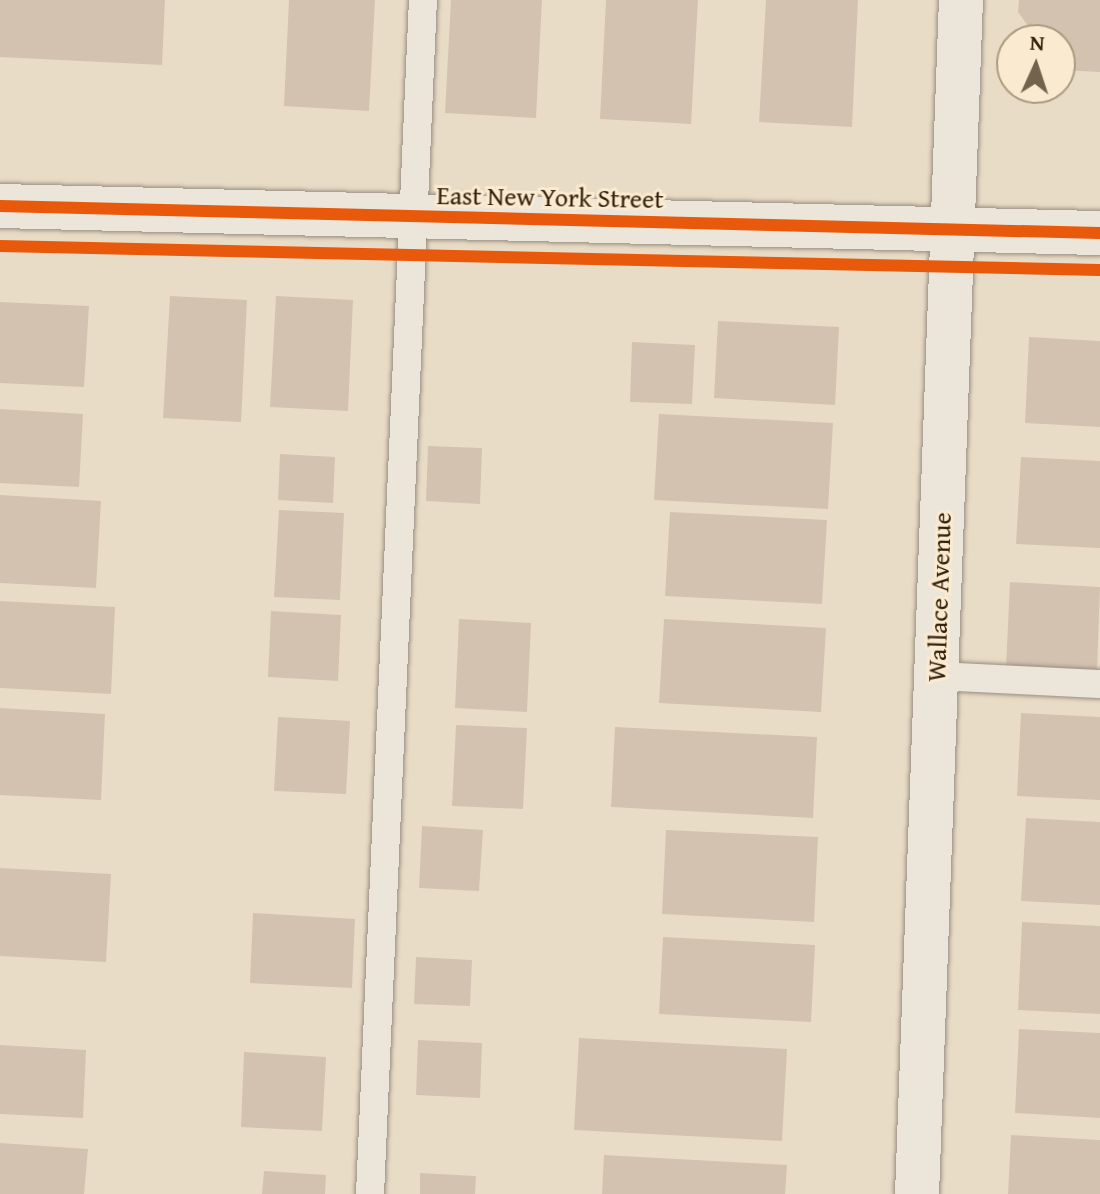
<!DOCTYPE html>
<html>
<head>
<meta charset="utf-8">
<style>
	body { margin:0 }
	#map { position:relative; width:1100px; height:1194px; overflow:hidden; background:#e9dcc6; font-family:"Gentium Book Plus",serif }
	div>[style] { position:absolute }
	.building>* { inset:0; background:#d4c2b0 }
	.roads { filter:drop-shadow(0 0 2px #988e80) drop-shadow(0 0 2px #988e80) }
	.service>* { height:28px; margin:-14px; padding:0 14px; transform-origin:14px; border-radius:14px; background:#ece5da }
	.minor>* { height:44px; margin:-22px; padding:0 22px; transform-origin:22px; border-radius:22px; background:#ece5da }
	.secondary>* { height:44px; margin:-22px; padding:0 22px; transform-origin:22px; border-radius:22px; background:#ece5da }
	.cycleway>* { height:12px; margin:-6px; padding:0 6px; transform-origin:6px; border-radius:6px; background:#e8590c }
	span { translate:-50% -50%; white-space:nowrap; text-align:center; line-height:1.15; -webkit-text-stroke:6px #faebd0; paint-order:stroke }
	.street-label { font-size:26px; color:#33200d }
	.north { position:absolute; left:996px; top:24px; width:80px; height:80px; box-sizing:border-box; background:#faebd0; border:2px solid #aa9a82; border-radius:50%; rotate:3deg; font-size:22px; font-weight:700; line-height:32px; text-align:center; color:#33200d }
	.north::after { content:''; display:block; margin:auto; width:28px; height:36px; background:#73624e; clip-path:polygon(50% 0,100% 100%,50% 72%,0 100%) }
</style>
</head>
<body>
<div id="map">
	<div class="building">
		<div style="clip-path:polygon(0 0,165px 0,162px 65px,0 57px)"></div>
		<div style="clip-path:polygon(289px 0,375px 0,369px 111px,284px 106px)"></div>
		<div style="clip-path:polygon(451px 0,542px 0,536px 118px,445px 113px)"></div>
		<div style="clip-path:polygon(606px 0,698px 0,691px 124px,600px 119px)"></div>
		<div style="clip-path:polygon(766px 0,858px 0,852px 127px,759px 122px)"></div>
		<div style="clip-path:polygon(1019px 0,1100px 0,1100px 72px,1060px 70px,1060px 40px,1038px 40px,1018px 12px)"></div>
		<div style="clip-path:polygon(170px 296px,247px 300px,241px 422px,163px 418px)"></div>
		<div style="clip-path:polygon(276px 296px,353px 300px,348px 411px,270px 407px)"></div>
		<div style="clip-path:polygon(0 302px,89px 306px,84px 387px,0 383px)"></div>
		<div style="clip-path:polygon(718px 321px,839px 327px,835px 405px,714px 398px)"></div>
		<div style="clip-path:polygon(1029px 337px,1100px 341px,1100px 427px,1025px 423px)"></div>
		<div style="clip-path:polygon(632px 342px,695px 345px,692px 404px,630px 402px)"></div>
		<div style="clip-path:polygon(0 409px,83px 414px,79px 487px,0 483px)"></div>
		<div style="clip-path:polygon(659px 414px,833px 423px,828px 509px,654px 500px)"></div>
		<div style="clip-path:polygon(428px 446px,482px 448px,480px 504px,426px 501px)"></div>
		<div style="clip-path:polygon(280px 454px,335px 457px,333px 503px,278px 500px)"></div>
		<div style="clip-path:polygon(1021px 457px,1100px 461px,1100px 548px,1016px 544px)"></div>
		<div style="clip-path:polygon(0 495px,101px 501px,96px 588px,0 583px)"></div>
		<div style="clip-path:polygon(279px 510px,344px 513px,340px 600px,274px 597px)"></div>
		<div style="clip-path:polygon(670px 512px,827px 520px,822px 604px,665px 596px)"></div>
		<div style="clip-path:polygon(1010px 582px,1100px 587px,1097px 672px,1006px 667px)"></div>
		<div style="clip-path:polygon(0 601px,115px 607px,111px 694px,0 688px)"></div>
		<div style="clip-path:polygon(271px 611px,341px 615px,338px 681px,268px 677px)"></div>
		<div style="clip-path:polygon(459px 619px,531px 623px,527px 712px,455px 708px)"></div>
		<div style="clip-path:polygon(664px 619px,826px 628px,821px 712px,659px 703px)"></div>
		<div style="clip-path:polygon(0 708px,105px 714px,101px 800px,0 795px)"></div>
		<div style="clip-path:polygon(1021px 713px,1100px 717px,1100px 800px,1017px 796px)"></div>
		<div style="clip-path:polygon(278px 717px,350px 721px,346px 794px,274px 791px)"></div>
		<div style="clip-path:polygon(456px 725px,527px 728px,523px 809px,452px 806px)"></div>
		<div style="clip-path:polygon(615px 727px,817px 737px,813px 818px,611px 807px)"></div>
		<div style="clip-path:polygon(1026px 818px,1100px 822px,1100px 905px,1021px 901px)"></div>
		<div style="clip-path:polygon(422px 826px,483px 830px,479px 891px,419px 888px)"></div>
		<div style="clip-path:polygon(666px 830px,818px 837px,814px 922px,662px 914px)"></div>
		<div style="clip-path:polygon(0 868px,111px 874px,106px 962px,0 956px)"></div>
		<div style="clip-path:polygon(253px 913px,355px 919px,352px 988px,250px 983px)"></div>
		<div style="clip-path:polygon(1022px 922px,1100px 926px,1100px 1014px,1018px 1010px)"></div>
		<div style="clip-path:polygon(663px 937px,815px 945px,811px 1022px,659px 1014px)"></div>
		<div style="clip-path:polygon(416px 957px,472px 960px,470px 1006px,414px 1004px)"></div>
		<div style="clip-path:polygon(1019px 1029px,1100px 1033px,1100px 1118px,1015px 1113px)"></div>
		<div style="clip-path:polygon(579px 1038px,787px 1049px,782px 1141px,574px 1130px)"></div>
		<div style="clip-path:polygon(418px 1040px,482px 1043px,480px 1098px,416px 1095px)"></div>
		<div style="clip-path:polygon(0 1045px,86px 1050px,83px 1118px,0 1114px)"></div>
		<div style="clip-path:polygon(244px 1052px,326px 1057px,322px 1131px,241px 1127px)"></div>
		<div style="clip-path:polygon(1011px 1135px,1100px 1140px,1100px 1194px,1008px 1194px)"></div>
		<div style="clip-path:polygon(0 1143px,88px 1149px,84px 1194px,0 1194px)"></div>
		<div style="clip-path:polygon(604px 1155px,787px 1165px,785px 1194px,602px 1194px)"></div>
		<div style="clip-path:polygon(264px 1171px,326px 1175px,325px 1194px,262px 1194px)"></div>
		<div style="clip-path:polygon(420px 1173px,476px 1176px,475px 1194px,420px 1194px)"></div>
	</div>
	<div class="roads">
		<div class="service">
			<div style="left:936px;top:676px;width:164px;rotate:2.8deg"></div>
			<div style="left:370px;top:1194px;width:1195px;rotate:-87.46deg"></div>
		</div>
		<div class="minor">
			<div style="left:917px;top:1194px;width:1195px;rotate:-87.89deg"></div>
		</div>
		<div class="secondary">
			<div style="left:0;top:206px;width:1100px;rotate:1.41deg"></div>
		</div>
	</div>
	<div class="cycleway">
		<div style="left:0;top:206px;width:1100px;rotate:1.41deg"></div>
		<div style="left:0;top:246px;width:1100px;rotate:1.25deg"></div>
	</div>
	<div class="street-label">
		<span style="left:550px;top:197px;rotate:1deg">East New York Street</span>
		<span style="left:939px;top:597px;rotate:-88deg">Wallace Avenue</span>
	</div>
	<div class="north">N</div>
</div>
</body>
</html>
